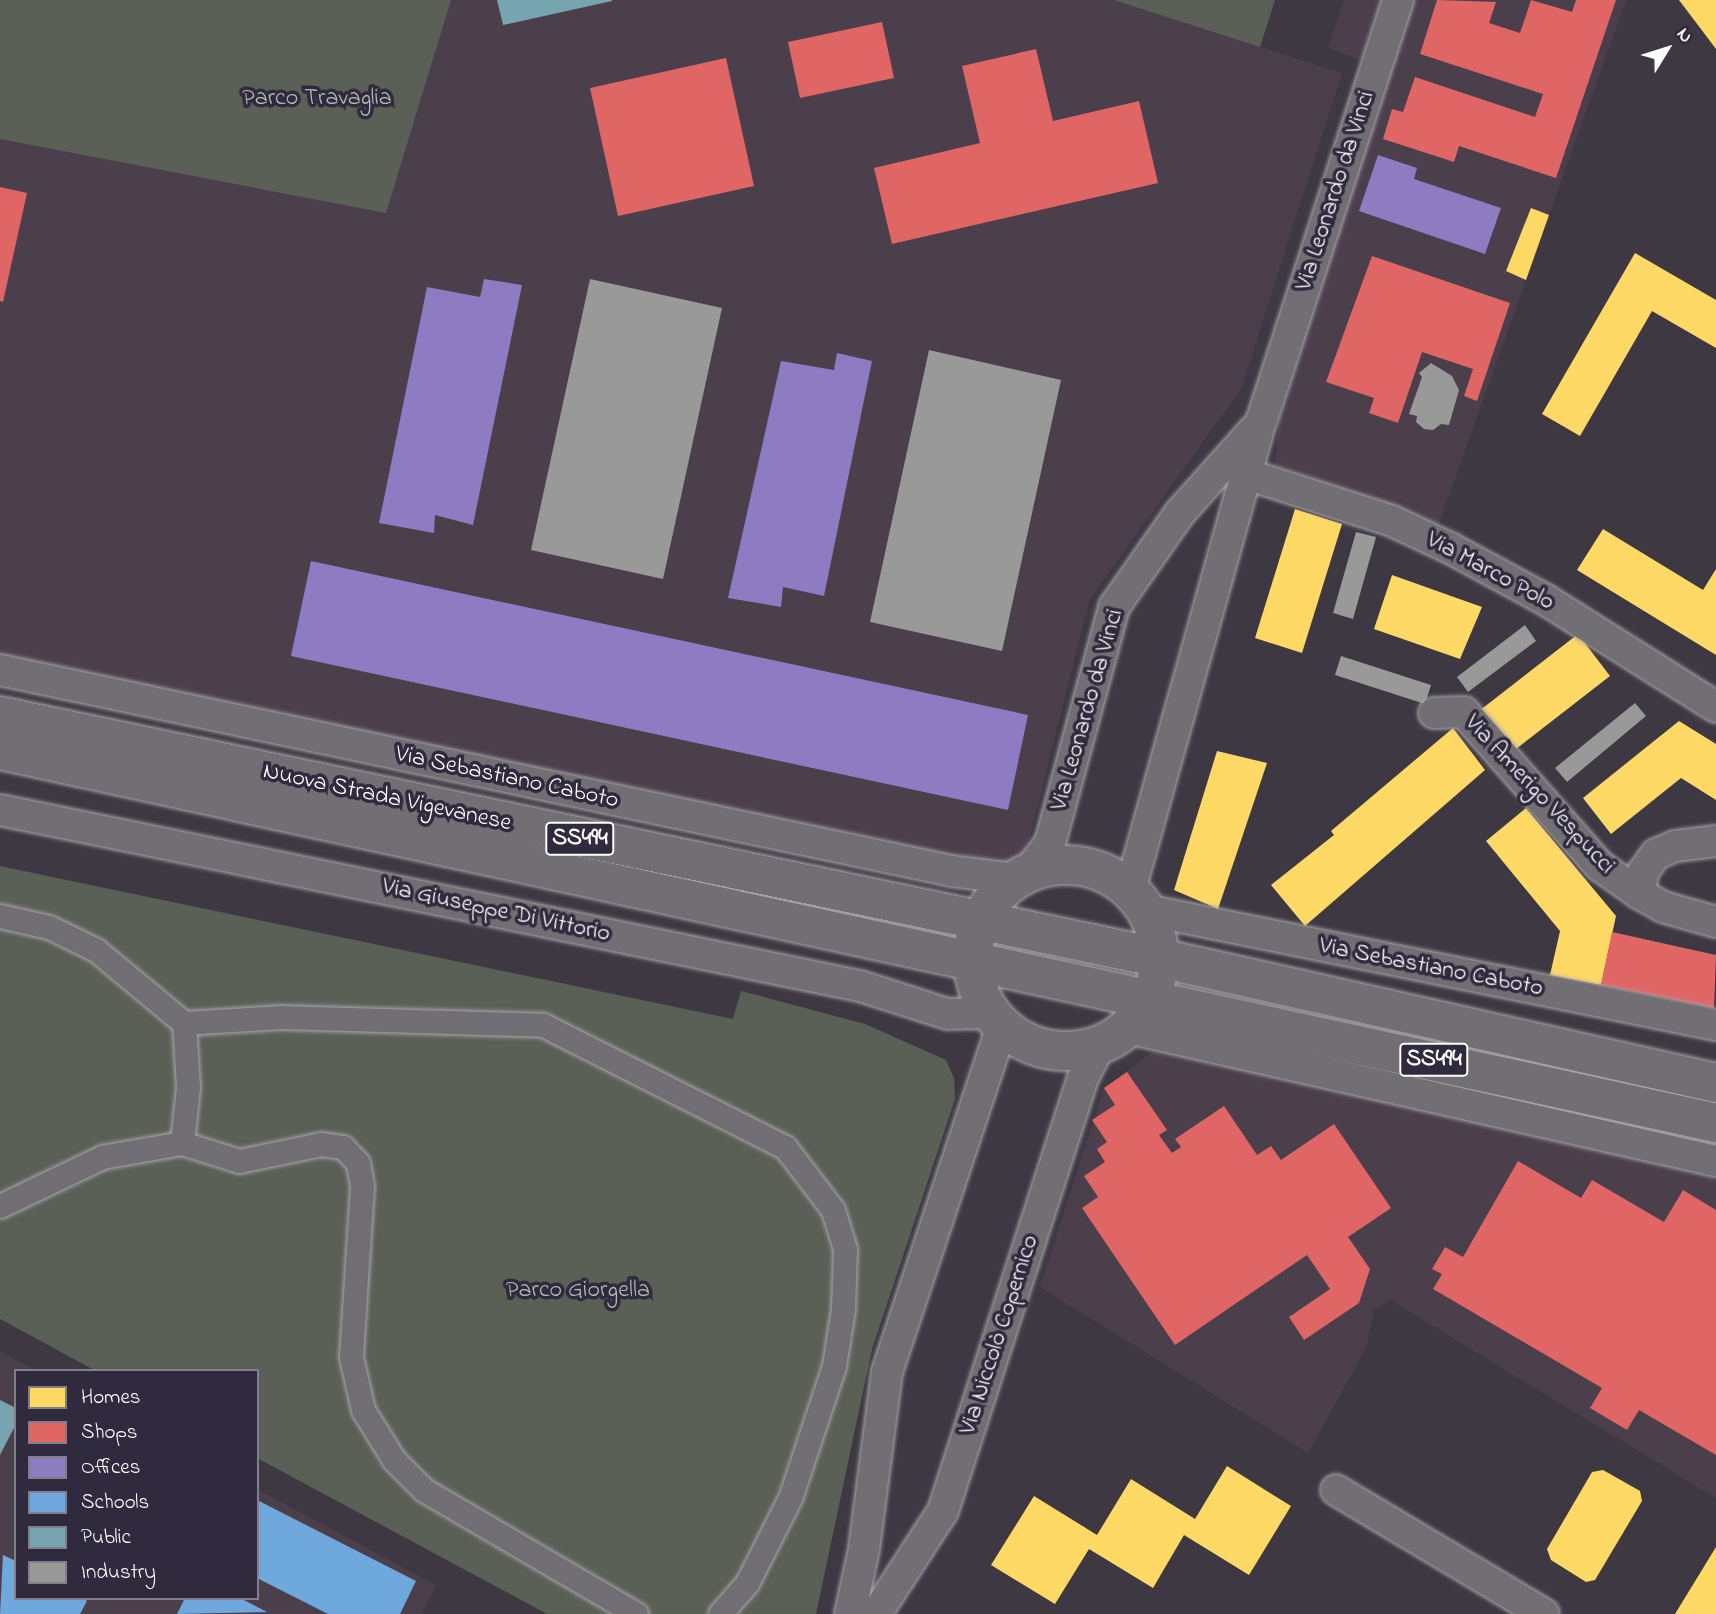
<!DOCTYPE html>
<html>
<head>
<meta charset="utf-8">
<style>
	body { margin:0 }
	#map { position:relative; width:1716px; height:1614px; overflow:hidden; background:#3d3841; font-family:"Indie Flower",sans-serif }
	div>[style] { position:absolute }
	.built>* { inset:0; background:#4b3f4c }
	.green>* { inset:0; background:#5b6056 }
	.homes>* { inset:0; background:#ffd966 }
	.shops>* { inset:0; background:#e06666 }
	.offices>* { inset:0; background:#8e7cc3 }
	.schools>* { inset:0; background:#6fa8dc }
	.public>* { inset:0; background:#76a5af }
	.industry>* { inset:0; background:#999 }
	.roads { filter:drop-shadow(0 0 2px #a8a5aa) drop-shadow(0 0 2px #a8a5aa) }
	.pedestrian>* { height:23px; margin:-11.5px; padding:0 11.5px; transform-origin:11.5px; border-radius:11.5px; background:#716f74 }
	.minor>* { height:30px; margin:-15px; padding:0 15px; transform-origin:15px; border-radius:15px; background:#716f74 }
	.primary>* { height:38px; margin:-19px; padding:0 19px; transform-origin:19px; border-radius:19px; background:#716f74 }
	.primary>.ring { margin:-19px; padding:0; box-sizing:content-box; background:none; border:38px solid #716f74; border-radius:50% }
	span { translate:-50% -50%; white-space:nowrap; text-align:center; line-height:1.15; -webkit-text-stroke:7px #2f2a3d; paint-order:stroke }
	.shield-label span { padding:2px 5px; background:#2f2a3d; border:2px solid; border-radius:5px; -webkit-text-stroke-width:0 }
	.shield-label { font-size:23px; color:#fff; font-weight:700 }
	.park-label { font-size:24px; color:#b7bab4 }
	.street-label { font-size:24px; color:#fff }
	.legend { position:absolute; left:14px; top:1369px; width:245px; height:231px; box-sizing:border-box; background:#2f2a3d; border:2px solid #827f8b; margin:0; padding:9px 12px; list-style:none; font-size:21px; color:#fff }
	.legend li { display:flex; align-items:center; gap:14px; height:35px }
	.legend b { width:35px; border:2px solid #827f8b }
	.north { position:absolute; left:1632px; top:14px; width:70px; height:70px; -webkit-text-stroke:5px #2f2a3d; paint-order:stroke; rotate:52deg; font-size:19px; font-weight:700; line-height:28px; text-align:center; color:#fff }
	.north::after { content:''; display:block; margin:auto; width:24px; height:32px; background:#fff; clip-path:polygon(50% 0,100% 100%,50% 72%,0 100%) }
</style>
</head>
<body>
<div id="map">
	<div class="built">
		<div style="clip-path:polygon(451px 0,1114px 0,1342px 73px,1241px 389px,1090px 599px,1022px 866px,992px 888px,0 679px,0 139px,386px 212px)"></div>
		<div style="clip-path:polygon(1344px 0,1626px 0,1436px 532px,1275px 464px,1279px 420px,1389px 71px,1328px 48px)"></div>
		<div style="clip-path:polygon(1190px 1024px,1716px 1143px,1716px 1498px,1390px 1300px,1374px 1310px,1366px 1348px,1308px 1453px,1040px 1287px,1104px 1088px)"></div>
		<div style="clip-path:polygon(0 1351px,37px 1371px,16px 1371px,16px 1598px,257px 1598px,257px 1489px,436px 1585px,422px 1614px,0 1614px)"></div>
	</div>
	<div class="green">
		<div style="clip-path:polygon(0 0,451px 0,386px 213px,0 139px)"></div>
		<div style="clip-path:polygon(1114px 0,1275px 0,1260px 47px)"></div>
		<div style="clip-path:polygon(0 866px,733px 1019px,741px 991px,865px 1024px,946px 1060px,954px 1078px,955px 1099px,872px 1349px,816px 1614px,547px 1614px,257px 1458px,257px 1371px,96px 1371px,0 1319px)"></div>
	</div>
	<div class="homes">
		<div style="clip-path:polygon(1679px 0,1716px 0,1716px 49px)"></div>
		<div style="clip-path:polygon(1531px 208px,1549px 215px,1526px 280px,1506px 271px)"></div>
		<div style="clip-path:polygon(1635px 253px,1716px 300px,1716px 348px,1652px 311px,1580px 436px,1542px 414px)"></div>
		<div style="clip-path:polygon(1295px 509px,1342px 524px,1302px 653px,1255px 638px)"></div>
		<div style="clip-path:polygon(1603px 529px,1703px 590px,1716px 569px,1716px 655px,1577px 570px)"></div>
		<div style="clip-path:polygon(1392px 575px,1482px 607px,1460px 659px,1374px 629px)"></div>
		<div style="clip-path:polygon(1578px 634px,1610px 676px,1512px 752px,1479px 711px)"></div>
		<div style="clip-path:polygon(1679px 721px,1716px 744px,1716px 800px,1681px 778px,1611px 834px,1583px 798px)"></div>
		<div style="clip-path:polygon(1453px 728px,1485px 770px,1305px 926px,1271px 885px,1334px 835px,1331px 831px)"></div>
		<div style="clip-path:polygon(1217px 751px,1267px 763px,1218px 909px,1174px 890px)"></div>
		<div style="clip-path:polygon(1526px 808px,1616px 916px,1601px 985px,1550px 975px,1560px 931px,1486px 841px)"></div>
		<div style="clip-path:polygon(1227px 1466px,1291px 1506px,1249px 1575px,1184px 1535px,1153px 1588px,1089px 1549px,1055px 1604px,991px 1565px,1034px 1496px,1097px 1535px,1131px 1479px,1195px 1519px)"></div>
		<div style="clip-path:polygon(1603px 1470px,1640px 1491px,1642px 1501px,1595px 1580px,1586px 1582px,1551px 1560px,1547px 1549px,1592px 1472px)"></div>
		<div style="clip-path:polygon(1716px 1547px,1716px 1614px,1675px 1614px)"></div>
	</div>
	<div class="shops">
		<div style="clip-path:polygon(1437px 0,1496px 2px,1489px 23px,1520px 33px,1531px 0,1572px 12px,1576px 0,1616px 0,1556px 178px,1459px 146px,1454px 162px,1383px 139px,1392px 109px,1403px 112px,1415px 77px,1535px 117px,1543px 94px,1420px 54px)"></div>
		<div style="clip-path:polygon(882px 22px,894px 78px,800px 98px,788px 42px)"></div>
		<div style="clip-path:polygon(1036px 49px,1053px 121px,1139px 101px,1158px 183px,892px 244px,874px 168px,980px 143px,962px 66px)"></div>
		<div style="clip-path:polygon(726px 58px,754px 186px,618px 216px,590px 88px)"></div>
		<div style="clip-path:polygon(0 187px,27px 193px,3px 302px,0 301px)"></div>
		<div style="clip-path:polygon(1372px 256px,1510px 303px,1477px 401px,1464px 396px,1473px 369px,1422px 352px,1398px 423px,1369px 413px,1374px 398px,1326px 382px)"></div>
		<div style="clip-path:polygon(1612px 932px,1716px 955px,1714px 1008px,1601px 985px)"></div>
		<div style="clip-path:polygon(1127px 1072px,1167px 1130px,1159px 1135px,1172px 1153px,1181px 1147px,1175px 1139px,1224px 1106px,1257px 1155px,1271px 1146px,1281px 1160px,1334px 1124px,1391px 1208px,1348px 1237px,1370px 1269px,1359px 1303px,1304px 1340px,1289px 1317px,1330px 1289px,1307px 1255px,1175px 1345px,1082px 1208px,1098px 1197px,1084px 1176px,1105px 1162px,1097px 1149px,1107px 1142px,1092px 1120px,1115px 1105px,1104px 1088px)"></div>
		<div style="clip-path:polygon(1518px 1161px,1581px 1198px,1592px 1180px,1664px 1222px,1683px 1190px,1716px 1210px,1716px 1455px,1639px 1410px,1627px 1430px,1590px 1408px,1602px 1388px,1433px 1289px,1442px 1274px,1432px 1269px,1445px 1247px,1463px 1257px)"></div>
	</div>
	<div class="offices">
		<div style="clip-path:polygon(1378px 155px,1417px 168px,1414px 179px,1501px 208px,1485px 254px,1359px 211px)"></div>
		<div style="clip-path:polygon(484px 279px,522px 285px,473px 525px,435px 515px,434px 533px,379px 523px,427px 287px,480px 297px)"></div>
		<div style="clip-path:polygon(837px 353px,872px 361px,824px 596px,783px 587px,781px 607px,728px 598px,781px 361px,834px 370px)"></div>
		<div style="clip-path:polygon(311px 561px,1028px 715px,1008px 810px,291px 656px)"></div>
	</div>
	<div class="schools">
		<div style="clip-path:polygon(257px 1500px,416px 1581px,400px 1614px,328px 1614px,257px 1578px)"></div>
		<div style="clip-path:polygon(3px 1555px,16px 1561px,16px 1598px,82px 1598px,87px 1601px,80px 1614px,0 1614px)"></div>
		<div style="clip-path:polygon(185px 1598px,240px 1598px,267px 1612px,177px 1614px)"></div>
	</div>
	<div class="public">
		<div style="clip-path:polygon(497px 0,612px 0,612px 1px,503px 25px)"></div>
		<div style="clip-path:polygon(0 1400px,16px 1408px,16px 1424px,0 1455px)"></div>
	</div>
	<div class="industry">
		<div style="clip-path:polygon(590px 279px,722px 308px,663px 579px,531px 550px)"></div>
		<div style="clip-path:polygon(929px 350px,1061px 380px,1002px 651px,870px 622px)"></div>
		<div style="clip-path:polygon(1431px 363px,1452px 376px,1459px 390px,1449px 425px,1441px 424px,1433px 430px,1424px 429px,1416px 422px,1417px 416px,1409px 414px,1422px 377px,1419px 373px)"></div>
		<div style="clip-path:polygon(1356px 532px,1376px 537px,1353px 619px,1333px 613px)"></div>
		<div style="clip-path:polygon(1525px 625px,1536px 641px,1468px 692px,1457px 677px)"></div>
		<div style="clip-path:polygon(1341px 656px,1431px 685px,1425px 704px,1335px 675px)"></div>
		<div style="clip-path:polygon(1635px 703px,1646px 716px,1567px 782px,1555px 768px)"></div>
	</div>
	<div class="roads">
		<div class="pedestrian">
			<div style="left:0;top:916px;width:50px;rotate:12.7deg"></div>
			<div style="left:49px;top:927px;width:52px;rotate:26.1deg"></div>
			<div style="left:96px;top:950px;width:114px;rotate:39.7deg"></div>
			<div style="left:184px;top:1023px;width:64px;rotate:86.4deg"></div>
			<div style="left:188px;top:1087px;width:56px;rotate:96.1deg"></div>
			<div style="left:182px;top:1143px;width:81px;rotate:170.1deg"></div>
			<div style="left:102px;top:1157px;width:113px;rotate:154.3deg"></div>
			<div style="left:184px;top:1023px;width:97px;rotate:-3.5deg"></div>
			<div style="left:281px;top:1017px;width:262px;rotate:1.7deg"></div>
			<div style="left:543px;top:1025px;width:271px;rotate:26.8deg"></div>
			<div style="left:785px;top:1147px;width:79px;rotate:52.7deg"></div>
			<div style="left:833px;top:1210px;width:41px;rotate:72.9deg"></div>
			<div style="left:845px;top:1249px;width:60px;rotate:91.9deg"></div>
			<div style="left:843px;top:1309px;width:58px;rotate:99deg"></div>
			<div style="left:834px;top:1366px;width:139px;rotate:108.4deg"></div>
			<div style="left:790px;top:1498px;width:95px;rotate:116.8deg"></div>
			<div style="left:747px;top:1583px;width:41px;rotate:131.1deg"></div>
			<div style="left:182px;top:1143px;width:60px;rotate:17.5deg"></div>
			<div style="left:239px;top:1161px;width:84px;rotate:-11.7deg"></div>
			<div style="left:321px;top:1144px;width:22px;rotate:8deg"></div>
			<div style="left:343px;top:1147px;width:22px;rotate:47deg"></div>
			<div style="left:358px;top:1163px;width:23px;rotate:80deg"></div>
			<div style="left:362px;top:1186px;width:171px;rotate:93.7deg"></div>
			<div style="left:351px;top:1357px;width:54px;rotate:77.2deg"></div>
			<div style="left:363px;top:1410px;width:59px;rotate:58.2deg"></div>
			<div style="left:394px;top:1460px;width:42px;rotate:45deg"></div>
			<div style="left:424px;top:1490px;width:246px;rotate:30.3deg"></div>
		</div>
		<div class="minor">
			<div style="left:1246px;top:474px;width:153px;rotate:17.8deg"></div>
			<div style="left:1392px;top:521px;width:66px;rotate:25deg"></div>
			<div style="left:1452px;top:549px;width:107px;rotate:28.5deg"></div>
			<div style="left:1546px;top:600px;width:201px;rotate:32.2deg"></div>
			<div style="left:0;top:670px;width:972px;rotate:11.93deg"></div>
			<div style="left:951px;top:871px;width:64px;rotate:7.1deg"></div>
			<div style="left:1434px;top:713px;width:30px;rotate:-2deg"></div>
			<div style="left:1464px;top:712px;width:205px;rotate:48.6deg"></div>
			<div style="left:1600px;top:866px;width:49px;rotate:35deg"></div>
			<div style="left:0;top:810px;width:878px;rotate:11.57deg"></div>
			<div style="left:860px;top:986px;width:92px;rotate:17.7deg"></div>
			<div style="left:948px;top:1014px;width:42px;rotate:-1.4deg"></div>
			<div style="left:1716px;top:841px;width:41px;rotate:173deg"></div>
			<div style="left:1675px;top:846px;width:21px;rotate:157deg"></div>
			<div style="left:1656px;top:854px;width:22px;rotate:126deg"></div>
			<div style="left:1643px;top:872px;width:22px;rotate:98deg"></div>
			<div style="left:1640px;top:894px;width:26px;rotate:29deg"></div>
			<div style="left:1663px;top:907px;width:55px;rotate:15.8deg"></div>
			<div style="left:1028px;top:872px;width:36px;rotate:-53deg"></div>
			<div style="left:1050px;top:843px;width:245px;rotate:-74.8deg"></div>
			<div style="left:1114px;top:607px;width:113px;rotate:-55deg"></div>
			<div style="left:1179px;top:514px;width:113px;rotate:-48.2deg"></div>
			<div style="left:1130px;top:890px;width:486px;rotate:-74.4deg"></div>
			<div style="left:1261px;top:422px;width:444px;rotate:-72deg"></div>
			<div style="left:1146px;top:910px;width:581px;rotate:11.41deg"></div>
			<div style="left:1128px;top:1028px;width:603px;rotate:12.75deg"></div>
			<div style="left:1336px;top:1490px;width:242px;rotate:30.8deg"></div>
			<div style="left:850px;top:1614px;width:66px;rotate:-77.8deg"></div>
			<div style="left:864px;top:1549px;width:178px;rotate:-82.6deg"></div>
			<div style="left:887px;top:1372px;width:365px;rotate:-71.6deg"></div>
			<div style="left:876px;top:1614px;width:123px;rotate:-57deg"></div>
			<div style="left:943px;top:1511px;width:455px;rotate:-72.1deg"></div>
			<div style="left:1083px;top:1078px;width:37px;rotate:-63deg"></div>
		</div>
		<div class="primary">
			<div style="left:0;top:716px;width:1185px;rotate:11.78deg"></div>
			<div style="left:1160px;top:958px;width:570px;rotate:12.67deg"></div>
			<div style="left:0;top:750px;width:1756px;rotate:12.26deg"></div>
			<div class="ring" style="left:973px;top:865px;width:148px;height:148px"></div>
		</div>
	</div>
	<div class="shield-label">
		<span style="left:580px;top:839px">SS494</span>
		<span style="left:1434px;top:1060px">SS494</span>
	</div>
	<div class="park-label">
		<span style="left:317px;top:99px">Parco Travaglia</span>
		<span style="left:578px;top:1291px">Parco Giorgella</span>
	</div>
	<div class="street-label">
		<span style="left:1336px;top:191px;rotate:-72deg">Via Leonardo da Vinci</span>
		<span style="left:1490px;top:572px;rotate:28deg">Via Marco Polo</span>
		<span style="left:1088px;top:710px;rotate:-74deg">Via Leonardo da Vinci</span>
		<span style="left:507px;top:778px;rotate:12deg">Via Sebastiano Caboto</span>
		<span style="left:1539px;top:795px;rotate:47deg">Via Amerigo Vespucci</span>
		<span style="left:387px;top:798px;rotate:12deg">Nuova Strada Vigevanese</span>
		<span style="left:496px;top:911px;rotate:12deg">Via Giuseppe Di Vittorio</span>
		<span style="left:1431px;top:968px;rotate:11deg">Via Sebastiano Caboto</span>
		<span style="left:1000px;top:1335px;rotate:-72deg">Via Niccolò Copernico</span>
	</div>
	<ul class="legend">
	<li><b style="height:19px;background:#ffd966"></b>Homes</li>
	<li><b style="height:19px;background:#e06666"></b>Shops</li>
	<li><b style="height:19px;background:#8e7cc3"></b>Offices</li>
	<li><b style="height:19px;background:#6fa8dc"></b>Schools</li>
	<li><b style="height:19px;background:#76a5af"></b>Public</li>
	<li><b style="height:19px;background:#999"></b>Industry</li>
	</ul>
	<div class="north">N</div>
</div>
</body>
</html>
